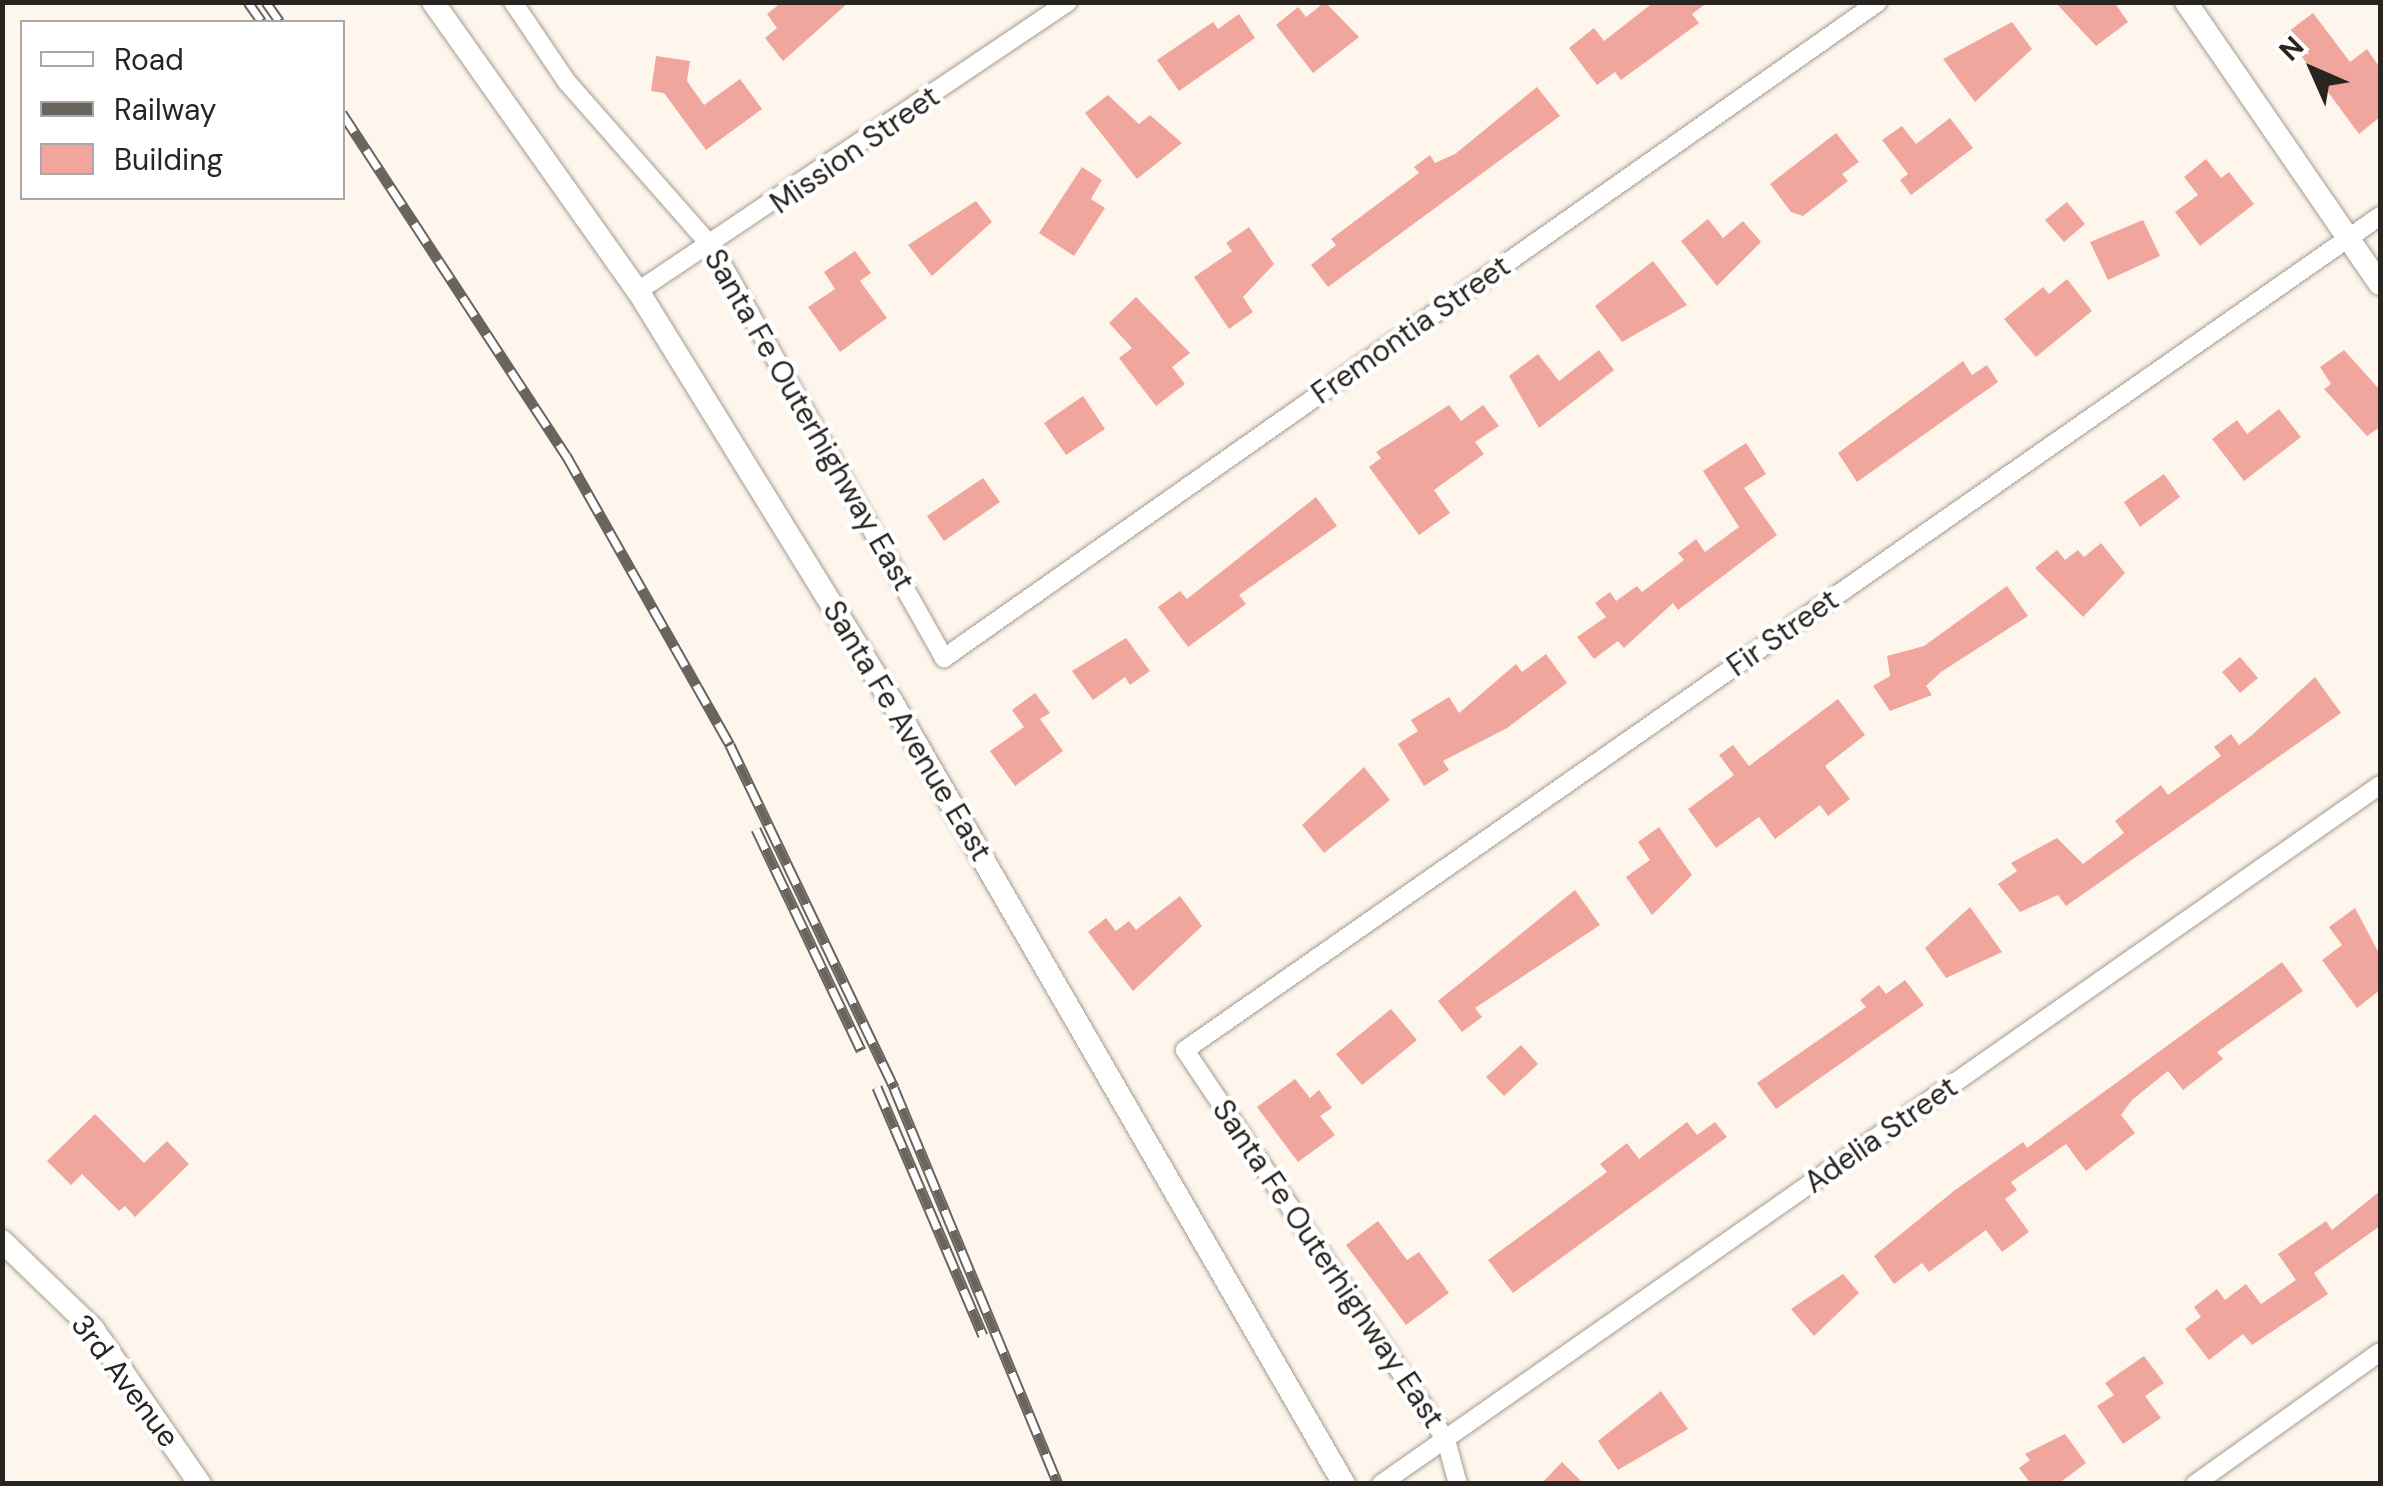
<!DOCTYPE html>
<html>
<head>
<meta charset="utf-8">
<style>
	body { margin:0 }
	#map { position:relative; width:2383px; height:1486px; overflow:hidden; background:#fef6ec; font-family:"DM Sans",sans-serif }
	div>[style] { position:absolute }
	.building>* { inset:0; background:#f0a69c }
	.roads { filter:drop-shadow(0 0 2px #a69c91) drop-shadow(0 0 2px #a69c91) }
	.minor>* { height:18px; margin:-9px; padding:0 9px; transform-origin:9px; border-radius:9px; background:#fff }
	.tertiary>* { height:22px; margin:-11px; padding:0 11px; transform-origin:11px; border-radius:11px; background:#fff }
	.rail>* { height:11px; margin-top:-5.5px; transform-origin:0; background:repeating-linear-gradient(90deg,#fff 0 22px,#69645e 0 44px); box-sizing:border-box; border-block:2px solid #69645e }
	span { translate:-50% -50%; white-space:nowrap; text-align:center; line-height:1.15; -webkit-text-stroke:9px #fff; paint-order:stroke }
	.street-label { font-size:30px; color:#282520 }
	.frame { position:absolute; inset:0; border:5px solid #282520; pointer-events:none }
	.legend { position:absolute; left:20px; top:20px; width:325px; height:180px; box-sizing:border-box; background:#fff; border:2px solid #a9a8a6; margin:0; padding:12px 18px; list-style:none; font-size:30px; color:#282520 }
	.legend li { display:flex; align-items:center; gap:20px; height:50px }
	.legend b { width:50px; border:2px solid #a9a8a6 }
	.north { position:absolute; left:2263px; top:20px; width:100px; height:100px; -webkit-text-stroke:8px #fff; paint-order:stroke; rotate:315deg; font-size:28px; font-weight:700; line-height:40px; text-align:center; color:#282520 }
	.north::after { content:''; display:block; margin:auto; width:35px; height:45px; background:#282520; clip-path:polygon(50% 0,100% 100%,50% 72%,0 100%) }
</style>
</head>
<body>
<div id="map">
	<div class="building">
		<div style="clip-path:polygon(782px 2px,849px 2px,783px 61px,765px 38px,777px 28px,767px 14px)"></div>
		<div style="clip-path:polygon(1325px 2px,1359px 37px,1313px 73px,1276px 25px,1298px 7px,1306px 17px)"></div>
		<div style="clip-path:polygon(1654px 2px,1708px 2px,1692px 14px,1699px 23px,1621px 80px,1615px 72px,1597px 85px,1569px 48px,1594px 28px,1604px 41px)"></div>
		<div style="clip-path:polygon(2055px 2px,2114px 2px,2128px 22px,2096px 46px)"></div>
		<div style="clip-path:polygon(2313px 13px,2350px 62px,2367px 49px,2380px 68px,2380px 117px,2359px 134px,2285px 34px)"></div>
		<div style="clip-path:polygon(1239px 14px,1255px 38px,1179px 91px,1157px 60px,1213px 22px,1218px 29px)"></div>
		<div style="clip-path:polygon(2012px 22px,2032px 49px,1975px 102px,1943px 59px)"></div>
		<div style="clip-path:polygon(656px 56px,690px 61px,687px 81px,704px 105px,740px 79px,762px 109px,706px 150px,664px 93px,651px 91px)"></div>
		<div style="clip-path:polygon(1537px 87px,1560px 116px,1328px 287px,1311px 265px,1336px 245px,1331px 239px,1419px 173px,1414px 167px,1430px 155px,1435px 163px,1455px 154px)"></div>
		<div style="clip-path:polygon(1108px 95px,1139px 124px,1150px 115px,1182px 143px,1137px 179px,1085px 113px)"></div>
		<div style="clip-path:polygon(1950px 118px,1973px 148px,1911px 195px,1900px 180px,1908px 174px,1882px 140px,1902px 126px,1916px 144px)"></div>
		<div style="clip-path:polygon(1836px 133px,1859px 162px,1842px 174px,1848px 181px,1803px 216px,1791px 212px,1770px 184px)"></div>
		<div style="clip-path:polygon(2206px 159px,2221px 178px,2229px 172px,2254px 204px,2200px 246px,2175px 212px,2198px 195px,2184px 177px)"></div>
		<div style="clip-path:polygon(1082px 167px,1102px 180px,1091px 199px,1105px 208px,1074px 256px,1039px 233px)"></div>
		<div style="clip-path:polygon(976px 201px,992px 222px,932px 276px,908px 245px)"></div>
		<div style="clip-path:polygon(2067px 202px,2085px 224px,2064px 242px,2045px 220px)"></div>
		<div style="clip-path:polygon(1708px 219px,1723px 238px,1743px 221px,1761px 242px,1717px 286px,1681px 241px)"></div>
		<div style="clip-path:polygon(2143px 220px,2160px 256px,2108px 280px,2090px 242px)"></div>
		<div style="clip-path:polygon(1249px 227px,1274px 264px,1243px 297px,1253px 312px,1229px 329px,1194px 277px,1232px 251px,1226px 243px)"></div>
		<div style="clip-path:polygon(855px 251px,871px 273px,860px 281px,887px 318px,840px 352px,808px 307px,835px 289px,824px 272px)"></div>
		<div style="clip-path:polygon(1653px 261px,1687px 305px,1622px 342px,1595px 306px)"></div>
		<div style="clip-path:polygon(2067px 279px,2092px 311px,2036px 357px,2004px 319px,2043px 287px,2049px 294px)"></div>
		<div style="clip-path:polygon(1136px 297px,1190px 353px,1172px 367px,1185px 384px,1156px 406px,1119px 358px,1132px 348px,1109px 323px)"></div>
		<div style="clip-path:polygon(1599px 350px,1614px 370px,1539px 428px,1509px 376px,1538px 354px,1559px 381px)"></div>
		<div style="clip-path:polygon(2344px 350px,2380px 390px,2380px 427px,2367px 436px,2324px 389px,2331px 384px,2320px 367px)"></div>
		<div style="clip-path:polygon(1963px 361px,1972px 375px,1987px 365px,1998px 382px,1857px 482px,1838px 453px)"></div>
		<div style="clip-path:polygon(1083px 396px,1105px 429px,1066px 455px,1044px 423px)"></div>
		<div style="clip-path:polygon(1449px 405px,1461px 421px,1483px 405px,1499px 426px,1475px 442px,1484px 454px,1434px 490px,1450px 513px,1419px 535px,1369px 467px,1381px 458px,1376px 452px)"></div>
		<div style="clip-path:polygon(2279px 409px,2301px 437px,2244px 481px,2212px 439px,2237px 420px,2247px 434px)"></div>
		<div style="clip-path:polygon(1746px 443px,1766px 474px,1744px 488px,1777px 535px,1678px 610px,1673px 603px,1624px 648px,1618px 641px,1594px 659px,1577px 637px,1606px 617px,1595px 603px,1610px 592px,1616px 601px,1637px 586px,1642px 592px,1684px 560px,1678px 553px,1696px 539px,1705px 552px,1739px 527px,1703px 471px)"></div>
		<div style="clip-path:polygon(2164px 474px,2180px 497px,2140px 527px,2124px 502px)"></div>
		<div style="clip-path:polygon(983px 478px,1000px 502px,944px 541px,927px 516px)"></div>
		<div style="clip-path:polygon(1316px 497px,1337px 526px,1239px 595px,1246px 604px,1188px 647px,1158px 607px,1180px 591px,1187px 599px)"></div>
		<div style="clip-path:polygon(2101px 543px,2125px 573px,2083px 617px,2035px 568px,2057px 550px,2065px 560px,2078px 550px,2084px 557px)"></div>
		<div style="clip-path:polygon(2007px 586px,2028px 616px,1941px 672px,1926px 686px,1932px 695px,1890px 711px,1873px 686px,1890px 676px,1887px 656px,1924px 646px)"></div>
		<div style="clip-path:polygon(1126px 638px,1150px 671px,1130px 685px,1125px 677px,1093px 700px,1072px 671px)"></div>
		<div style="clip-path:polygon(1546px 654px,1567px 683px,1507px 728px,1443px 761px,1449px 770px,1424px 786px,1398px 744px,1418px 731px,1411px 720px,1449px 697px,1459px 713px,1516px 664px,1522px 672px)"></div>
		<div style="clip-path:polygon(2240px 657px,2258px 678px,2240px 693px,2222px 672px)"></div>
		<div style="clip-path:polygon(2315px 677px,2341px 713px,2066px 906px,2058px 895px,2020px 912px,1998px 884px,2017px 871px,2011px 863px,2057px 838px,2083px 864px,2124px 833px,2115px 821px,2161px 785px,2168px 795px,2221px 756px,2214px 747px,2231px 734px,2239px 745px,2252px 735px)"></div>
		<div style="clip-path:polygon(1035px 693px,1050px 713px,1040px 719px,1063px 751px,1015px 786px,990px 751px,1024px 727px,1012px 710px)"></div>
		<div style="clip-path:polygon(1838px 699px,1865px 735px,1825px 766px,1850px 799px,1828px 816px,1820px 805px,1775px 839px,1759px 817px,1716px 848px,1688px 809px,1734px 775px,1719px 755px,1733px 745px,1749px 766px)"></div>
		<div style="clip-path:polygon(1364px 767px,1390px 800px,1324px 853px,1302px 825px)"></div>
		<div style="clip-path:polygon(1659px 827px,1692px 875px,1652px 915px,1626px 877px,1650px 860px,1638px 842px)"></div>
		<div style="clip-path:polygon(1575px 890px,1600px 925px,1475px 1008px,1482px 1017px,1462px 1032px,1438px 1001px)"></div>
		<div style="clip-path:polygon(1180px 896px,1202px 926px,1133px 991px,1088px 932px,1106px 918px,1116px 931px,1129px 921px,1136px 930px)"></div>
		<div style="clip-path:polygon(1970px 907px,2002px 952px,1946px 978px,1925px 948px)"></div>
		<div style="clip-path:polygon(2355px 908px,2380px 955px,2380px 990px,2357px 1008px,2322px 960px,2342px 945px,2329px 927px)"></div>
		<div style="clip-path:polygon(2282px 962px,2303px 991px,2217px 1052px,2223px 1059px,2183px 1090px,2168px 1071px,2132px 1100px,2121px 1115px,2135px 1133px,2086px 1171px,2066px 1144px,2011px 1182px,2017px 1190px,2005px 1199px,2029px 1232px,2002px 1252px,1986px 1230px,1929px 1272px,1922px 1263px,1894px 1284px,1874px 1256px,1955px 1190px,2023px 1142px,2027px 1148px)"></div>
		<div style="clip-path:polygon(1905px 980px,1924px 1005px,1776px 1109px,1757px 1083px,1866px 1007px,1860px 1000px,1879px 985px,1886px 994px)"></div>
		<div style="clip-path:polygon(1391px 1009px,1417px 1040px,1362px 1085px,1336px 1054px)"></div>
		<div style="clip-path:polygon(1521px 1045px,1538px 1064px,1504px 1096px,1486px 1077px)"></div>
		<div style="clip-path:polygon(1295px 1079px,1310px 1098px,1319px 1090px,1332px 1108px,1320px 1116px,1335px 1135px,1298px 1162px,1257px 1107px)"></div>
		<div style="clip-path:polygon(95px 1114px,144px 1163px,167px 1141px,189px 1164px,135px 1217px,125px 1206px,119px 1211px,82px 1174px,71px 1185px,47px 1161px)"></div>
		<div style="clip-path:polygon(1687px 1122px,1697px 1135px,1715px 1122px,1727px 1137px,1513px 1293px,1488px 1260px,1607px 1172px,1600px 1164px,1627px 1143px,1639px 1159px)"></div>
		<div style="clip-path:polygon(2380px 1191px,2380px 1226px,2314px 1273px,2328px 1294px,2252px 1345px,2243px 1334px,2209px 1360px,2185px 1329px,2201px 1317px,2194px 1307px,2217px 1289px,2225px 1300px,2246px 1284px,2261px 1304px,2296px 1280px,2278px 1254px,2326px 1221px,2332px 1230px)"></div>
		<div style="clip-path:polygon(1378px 1221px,1407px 1260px,1419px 1252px,1449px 1293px,1406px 1325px,1346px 1245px)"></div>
		<div style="clip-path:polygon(1843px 1274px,1859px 1293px,1814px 1336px,1791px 1309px)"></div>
		<div style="clip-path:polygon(2144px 1356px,2164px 1383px,2145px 1396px,2161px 1418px,2123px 1444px,2097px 1406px,2114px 1395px,2105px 1383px)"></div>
		<div style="clip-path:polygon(1661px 1391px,1688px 1429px,1618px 1470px,1598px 1441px)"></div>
		<div style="clip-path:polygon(2065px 1434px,2086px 1463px,2058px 1484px,2031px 1484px,2019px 1468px,2030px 1460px,2025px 1454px)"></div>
		<div style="clip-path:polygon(1562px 1462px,1584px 1484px,1541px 1484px)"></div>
	</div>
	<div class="roads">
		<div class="minor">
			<div style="left:513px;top:2px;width:97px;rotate:56deg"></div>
			<div style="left:567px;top:82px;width:221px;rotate:48.7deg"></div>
			<div style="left:713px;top:248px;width:471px;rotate:60.6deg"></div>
			<div style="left:944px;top:658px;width:1141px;rotate:-35.08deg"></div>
			<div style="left:638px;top:291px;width:518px;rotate:-33.9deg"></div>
			<div style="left:1381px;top:1484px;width:1219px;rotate:-34.98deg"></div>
			<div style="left:1458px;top:1484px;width:46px;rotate:-105.3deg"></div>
			<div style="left:1446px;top:1440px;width:469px;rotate:-123.8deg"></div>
			<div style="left:1185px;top:1050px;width:1457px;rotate:-34.91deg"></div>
			<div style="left:2195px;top:1484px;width:227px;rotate:-35.5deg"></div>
		</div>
		<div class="tertiary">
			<div style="left:433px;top:2px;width:354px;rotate:54.7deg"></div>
			<div style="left:638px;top:291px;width:481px;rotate:58.3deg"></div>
			<div style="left:891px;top:700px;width:905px;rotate:59.98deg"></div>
			<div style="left:2186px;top:2px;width:342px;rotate:55.5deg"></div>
			<div style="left:2px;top:1241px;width:127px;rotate:44deg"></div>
			<div style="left:93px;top:1329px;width:188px;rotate:55.4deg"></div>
		</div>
	</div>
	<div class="rail">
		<div style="left:248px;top:2px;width:24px;rotate:55deg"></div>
		<div style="left:266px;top:2px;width:24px;rotate:55deg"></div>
		<div style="left:342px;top:113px;width:409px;rotate:56.8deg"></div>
		<div style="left:566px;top:455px;width:333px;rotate:60.5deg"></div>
		<div style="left:730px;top:745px;width:380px;rotate:64.4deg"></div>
		<div style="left:894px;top:1088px;width:429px;rotate:67.5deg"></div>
		<div style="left:756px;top:829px;width:245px;rotate:64.6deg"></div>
		<div style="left:877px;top:1087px;width:270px;rotate:66.9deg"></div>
	</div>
	<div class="street-label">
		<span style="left:855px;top:150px;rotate:-35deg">Mission Street</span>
		<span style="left:1411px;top:330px;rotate:-35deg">Fremontia Street</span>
		<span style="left:809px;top:420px;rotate:60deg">Santa Fe Outerhighway East</span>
		<span style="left:1783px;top:633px;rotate:-35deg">Fir Street</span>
		<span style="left:907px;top:731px;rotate:59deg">Santa Fe Avenue East</span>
		<span style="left:1881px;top:1135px;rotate:-35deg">Adelia Street</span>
		<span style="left:1328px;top:1264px;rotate:56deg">Santa Fe Outerhighway East</span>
		<span style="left:125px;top:1381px;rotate:53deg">3rd Avenue</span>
	</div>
	<div class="frame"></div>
	<ul class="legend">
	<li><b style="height:12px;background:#fff"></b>Road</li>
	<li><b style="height:12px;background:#69645e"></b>Railway</li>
	<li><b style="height:28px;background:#f0a69c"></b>Building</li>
	</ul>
	<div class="north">N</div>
</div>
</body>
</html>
